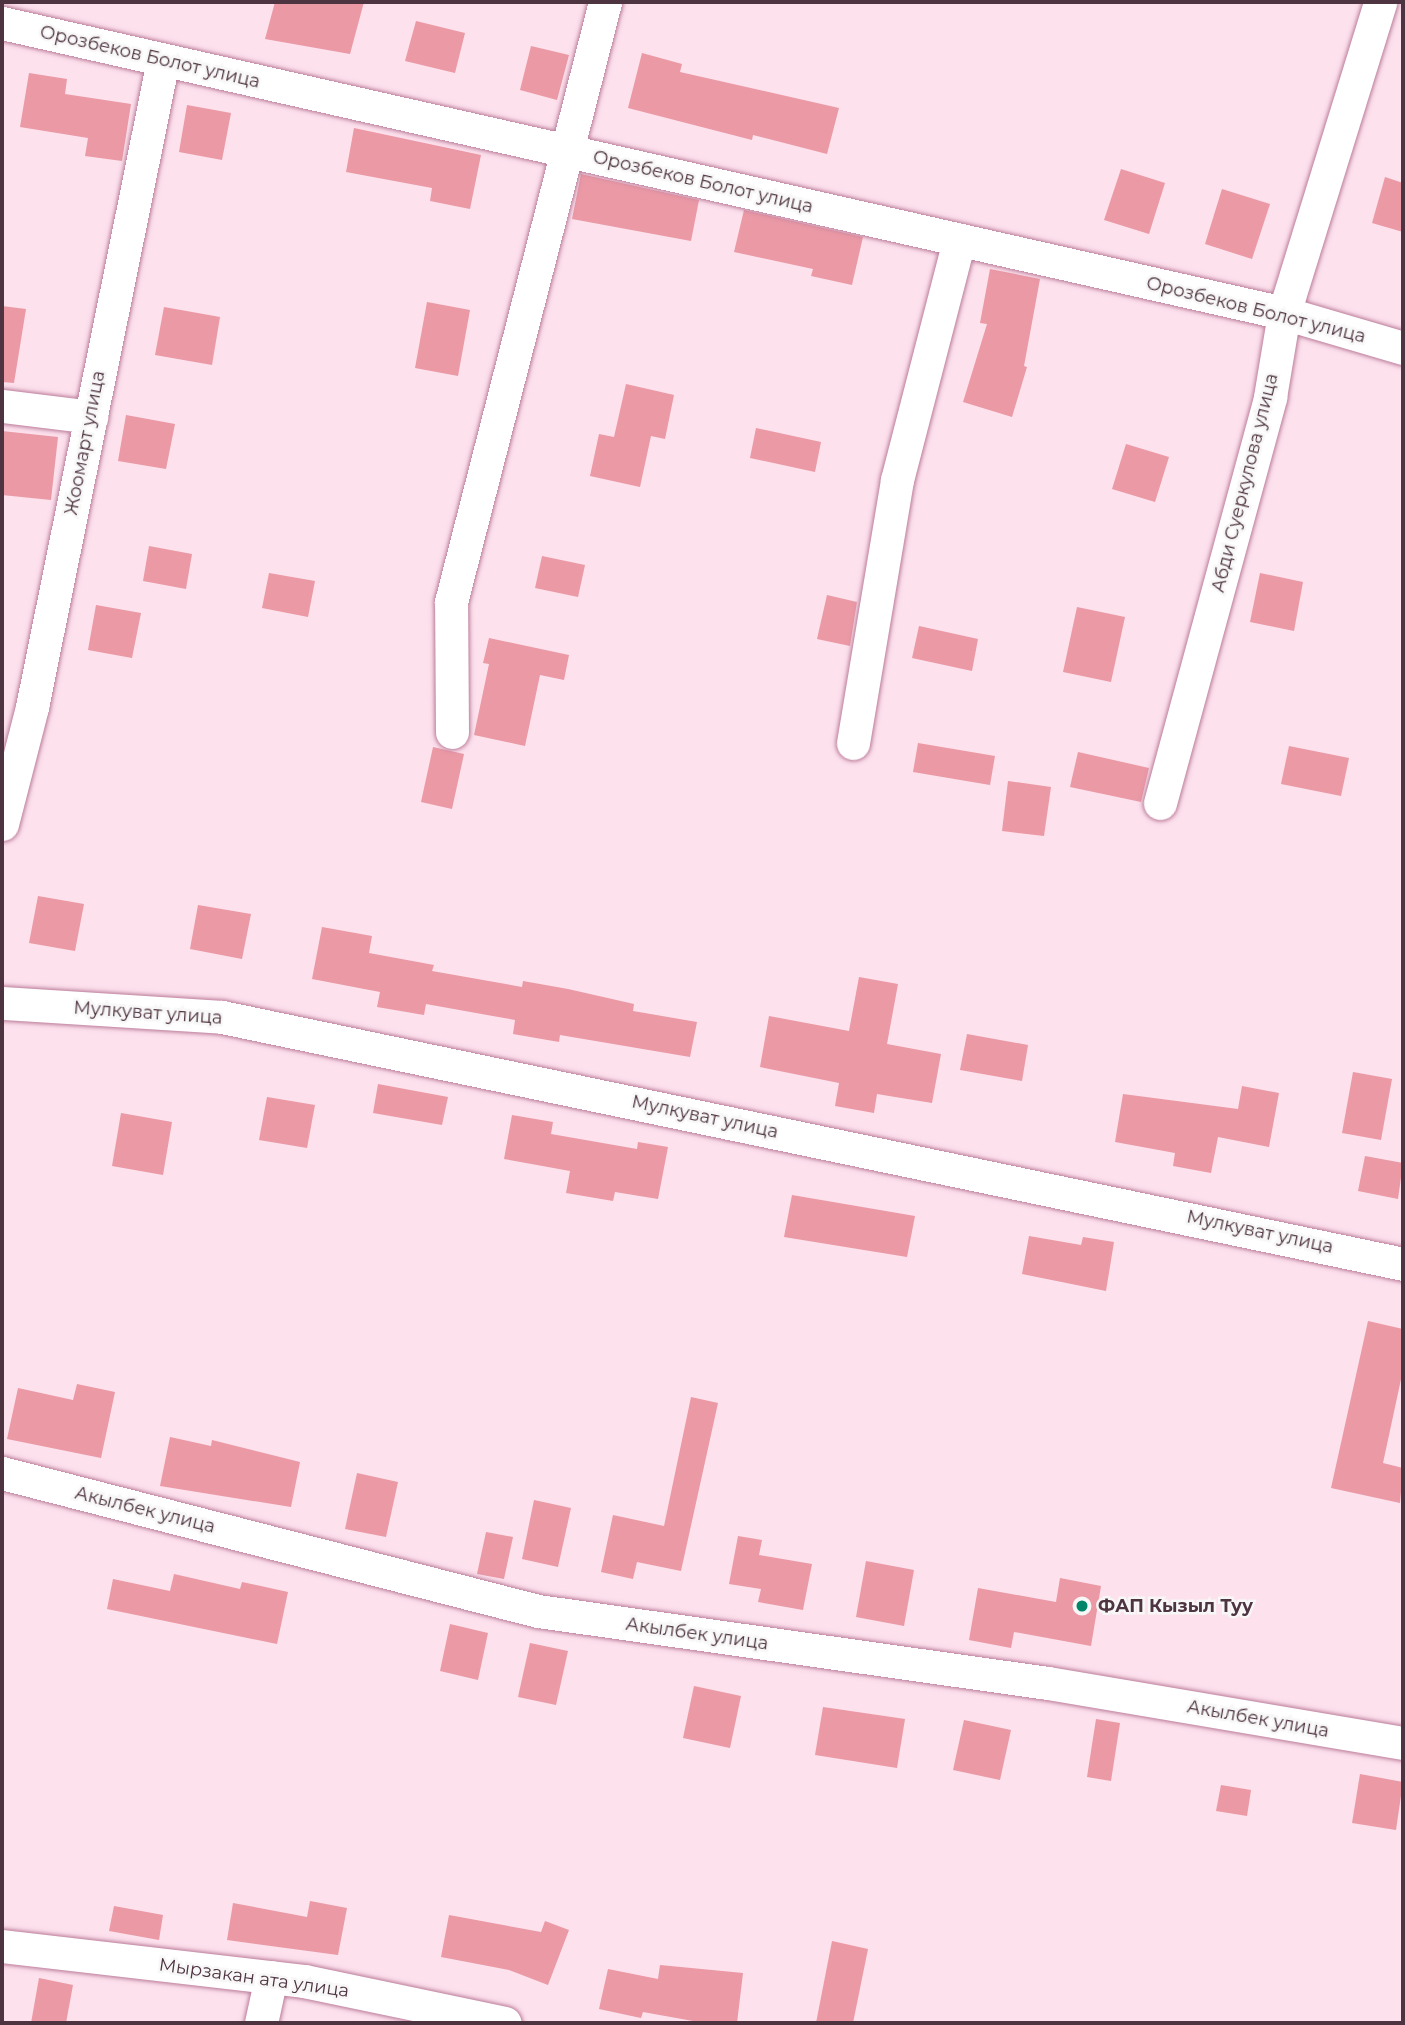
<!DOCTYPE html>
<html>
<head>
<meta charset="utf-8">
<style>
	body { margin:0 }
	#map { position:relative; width:1405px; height:2025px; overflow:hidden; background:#fde1ed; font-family:Montserrat,sans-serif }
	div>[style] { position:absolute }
	.building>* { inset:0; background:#ea99a5 }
	.roads { filter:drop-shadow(0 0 2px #bb7c9a) drop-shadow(0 0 2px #bb7c9a) }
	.minor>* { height:33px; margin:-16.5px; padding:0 16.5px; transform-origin:16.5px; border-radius:16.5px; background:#fff }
	.dots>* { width:19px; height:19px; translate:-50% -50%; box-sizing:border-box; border:4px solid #f7f7f7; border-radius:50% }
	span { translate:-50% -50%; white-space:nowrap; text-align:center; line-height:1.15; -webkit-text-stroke:5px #f7f7f7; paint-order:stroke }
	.street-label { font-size:18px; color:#4e3340 }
	.poi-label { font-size:18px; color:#4e3340; font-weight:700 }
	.left { translate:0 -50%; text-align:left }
	.frame { position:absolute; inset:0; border:4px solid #4e3340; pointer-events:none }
</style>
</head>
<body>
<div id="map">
	<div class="building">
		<div style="clip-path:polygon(275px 2px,364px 2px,350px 54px,265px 39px)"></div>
		<div style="clip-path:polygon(416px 21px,465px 33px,455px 73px,405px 61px)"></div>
		<div style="clip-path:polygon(531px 46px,569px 55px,557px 100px,520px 90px)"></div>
		<div style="clip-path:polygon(642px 53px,682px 64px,680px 72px,839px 108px,827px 154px,753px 135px,752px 140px,628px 108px)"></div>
		<div style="clip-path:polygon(29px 73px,67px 79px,65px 94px,131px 104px,122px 161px,85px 156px,88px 138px,20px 127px)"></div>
		<div style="clip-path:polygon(187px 105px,231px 113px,222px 160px,179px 152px)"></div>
		<div style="clip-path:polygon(354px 128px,481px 155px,470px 209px,430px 201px,432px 188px,346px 172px)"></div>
		<div style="clip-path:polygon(1121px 169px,1165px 183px,1149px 234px,1104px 220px)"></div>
		<div style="clip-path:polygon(581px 174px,699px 200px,691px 241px,572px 219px)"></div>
		<div style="clip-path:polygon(1385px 177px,1403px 183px,1403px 232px,1372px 223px)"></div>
		<div style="clip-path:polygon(1222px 189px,1270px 204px,1252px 259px,1205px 244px)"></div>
		<div style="clip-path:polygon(744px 210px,863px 237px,852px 285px,811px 276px,813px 269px,734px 252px)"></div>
		<div style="clip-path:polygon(990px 269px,1040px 279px,1024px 366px,1027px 367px,1012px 417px,963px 402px,987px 324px,980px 323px)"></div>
		<div style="clip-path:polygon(427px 302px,470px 310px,458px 376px,415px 368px)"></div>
		<div style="clip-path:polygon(2px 306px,26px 309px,14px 383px,2px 382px)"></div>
		<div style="clip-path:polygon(164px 307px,220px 317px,212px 365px,155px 355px)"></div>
		<div style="clip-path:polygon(626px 384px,674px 395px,665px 439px,651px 436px,640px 487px,590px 476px,599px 434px,614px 437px)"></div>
		<div style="clip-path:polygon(126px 415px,175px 424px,166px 469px,118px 461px)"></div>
		<div style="clip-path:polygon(756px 428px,821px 442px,815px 472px,750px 458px)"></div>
		<div style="clip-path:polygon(2px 431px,58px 437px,51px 500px,2px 495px)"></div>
		<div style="clip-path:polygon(1126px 444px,1169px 457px,1155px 502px,1112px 489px)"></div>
		<div style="clip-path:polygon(149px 546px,192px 554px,186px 589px,143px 581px)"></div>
		<div style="clip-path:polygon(542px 556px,585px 565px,578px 597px,535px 588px)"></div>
		<div style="clip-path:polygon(269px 573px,315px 581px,308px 617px,262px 608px)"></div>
		<div style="clip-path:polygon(1260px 573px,1303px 582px,1294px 631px,1250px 622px)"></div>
		<div style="clip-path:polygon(827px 595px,857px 602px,850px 646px,817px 639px)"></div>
		<div style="clip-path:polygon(96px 605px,141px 613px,132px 658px,88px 650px)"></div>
		<div style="clip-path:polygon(1077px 607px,1125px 617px,1111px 682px,1063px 672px)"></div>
		<div style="clip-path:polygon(919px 626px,978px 639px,972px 671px,912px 658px)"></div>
		<div style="clip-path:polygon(489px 638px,569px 655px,564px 680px,540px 675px,525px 746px,474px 735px,489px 664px,483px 663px)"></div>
		<div style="clip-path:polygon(918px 743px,995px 756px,990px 785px,913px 772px)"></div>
		<div style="clip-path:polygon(1289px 746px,1349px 758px,1341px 796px,1281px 784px)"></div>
		<div style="clip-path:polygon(433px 747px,464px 754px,452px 809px,421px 802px)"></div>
		<div style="clip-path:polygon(1078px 752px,1149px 768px,1141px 802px,1070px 787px)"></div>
		<div style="clip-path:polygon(1008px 781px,1051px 787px,1044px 836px,1002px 831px)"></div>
		<div style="clip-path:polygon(38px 896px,84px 904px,75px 951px,29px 943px)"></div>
		<div style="clip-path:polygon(198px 905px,251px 914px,242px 959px,190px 949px)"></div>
		<div style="clip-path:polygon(322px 927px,372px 936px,369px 953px,434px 965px,432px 971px,522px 987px,523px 981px,568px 989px,634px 1004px,633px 1011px,697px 1022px,690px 1057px,560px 1035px,559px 1042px,513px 1034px,515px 1020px,426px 1004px,424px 1015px,377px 1007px,380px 992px,312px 979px)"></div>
		<div style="clip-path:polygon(859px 977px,898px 984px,887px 1044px,941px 1054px,932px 1103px,877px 1094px,874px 1113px,835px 1106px,839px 1083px,760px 1067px,769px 1016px,849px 1031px)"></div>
		<div style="clip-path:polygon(967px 1034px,1028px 1045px,1022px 1081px,960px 1070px)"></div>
		<div style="clip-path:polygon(1353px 1072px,1392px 1079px,1381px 1140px,1342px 1133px)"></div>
		<div style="clip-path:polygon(378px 1084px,448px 1097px,442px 1125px,373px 1113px)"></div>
		<div style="clip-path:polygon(1242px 1086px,1279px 1093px,1269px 1147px,1218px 1137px,1211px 1173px,1173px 1166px,1175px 1153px,1115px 1142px,1123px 1094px,1238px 1109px)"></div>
		<div style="clip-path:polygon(267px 1097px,315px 1105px,307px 1148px,259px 1140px)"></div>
		<div style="clip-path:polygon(121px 1113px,172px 1122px,163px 1175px,112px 1166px)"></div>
		<div style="clip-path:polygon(512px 1115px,553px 1122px,551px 1134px,637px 1149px,638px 1142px,668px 1147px,658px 1199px,615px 1192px,613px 1201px,566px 1193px,570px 1171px,504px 1159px)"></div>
		<div style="clip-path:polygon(1365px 1156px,1403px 1163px,1398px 1199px,1358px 1191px)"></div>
		<div style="clip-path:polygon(792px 1195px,915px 1216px,907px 1257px,784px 1237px)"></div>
		<div style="clip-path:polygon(1029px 1236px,1081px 1245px,1083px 1237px,1114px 1242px,1106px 1291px,1022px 1274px)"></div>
		<div style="clip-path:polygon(1368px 1321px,1403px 1329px,1403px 1370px,1383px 1463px,1403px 1468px,1400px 1503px,1331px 1488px)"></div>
		<div style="clip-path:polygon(77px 1384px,115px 1392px,101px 1458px,7px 1439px,18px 1388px,73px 1400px)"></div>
		<div style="clip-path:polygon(691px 1397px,718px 1403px,681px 1571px,637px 1562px,633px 1579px,601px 1572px,613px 1515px,664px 1526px)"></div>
		<div style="clip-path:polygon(170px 1437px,211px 1446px,212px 1440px,300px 1462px,291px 1507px,160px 1486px)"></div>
		<div style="clip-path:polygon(357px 1473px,398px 1482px,386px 1537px,345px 1529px)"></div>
		<div style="clip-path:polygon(534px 1500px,571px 1508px,558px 1567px,522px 1559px)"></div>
		<div style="clip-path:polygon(486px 1532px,513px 1537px,504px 1579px,477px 1574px)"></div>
		<div style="clip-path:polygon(738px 1536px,762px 1540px,759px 1555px,812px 1564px,803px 1610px,758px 1602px,761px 1589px,729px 1584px)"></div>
		<div style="clip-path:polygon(866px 1561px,914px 1570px,904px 1626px,856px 1617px)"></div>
		<div style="clip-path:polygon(174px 1574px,240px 1589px,242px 1582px,288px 1592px,277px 1644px,107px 1609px,113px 1579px,170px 1591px)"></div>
		<div style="clip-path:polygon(1060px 1578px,1101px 1586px,1091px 1646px,1014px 1632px,1011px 1648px,969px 1640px,978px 1588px,1056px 1602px)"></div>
		<div style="clip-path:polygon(450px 1624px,488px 1633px,478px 1680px,440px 1671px)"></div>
		<div style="clip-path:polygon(530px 1643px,568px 1651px,556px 1705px,518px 1697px)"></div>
		<div style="clip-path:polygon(694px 1686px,741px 1696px,730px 1748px,683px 1738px)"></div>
		<div style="clip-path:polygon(823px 1707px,905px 1719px,897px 1768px,815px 1755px)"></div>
		<div style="clip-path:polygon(1096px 1719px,1120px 1723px,1111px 1781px,1087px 1777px)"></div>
		<div style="clip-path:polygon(964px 1720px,1011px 1730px,1000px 1780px,953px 1770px)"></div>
		<div style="clip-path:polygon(1360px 1774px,1403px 1782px,1396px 1830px,1352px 1823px)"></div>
		<div style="clip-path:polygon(1221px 1785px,1251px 1790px,1247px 1816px,1216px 1811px)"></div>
		<div style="clip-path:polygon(310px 1901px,347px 1908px,338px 1955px,227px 1940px,233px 1903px,307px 1917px)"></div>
		<div style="clip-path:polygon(114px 1906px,163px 1915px,159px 1940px,109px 1931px)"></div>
		<div style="clip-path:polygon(449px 1915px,541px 1932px,545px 1921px,569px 1930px,548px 1985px,509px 1970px,441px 1957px)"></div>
		<div style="clip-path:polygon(832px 1941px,868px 1949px,853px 2023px,816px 2023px)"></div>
		<div style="clip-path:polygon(660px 1965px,743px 1973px,737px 2023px,704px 2023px,643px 2012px,641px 2018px,599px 2009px,608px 1969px,658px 1979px)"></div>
		<div style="clip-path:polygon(39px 1978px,73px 1985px,66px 2023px,31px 2023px)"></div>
	</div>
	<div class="roads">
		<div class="minor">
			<div style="left:2px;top:23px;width:1314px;rotate:12.75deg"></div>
			<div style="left:1284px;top:313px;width:124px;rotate:16.4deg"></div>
			<div style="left:2px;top:406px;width:90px;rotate:7deg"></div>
			<div style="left:452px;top:732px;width:130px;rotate:-90.4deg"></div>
			<div style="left:451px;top:602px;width:619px;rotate:-75.6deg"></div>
			<div style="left:853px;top:743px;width:267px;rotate:-80.5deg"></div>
			<div style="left:897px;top:480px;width:248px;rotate:-75.5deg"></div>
			<div style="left:1160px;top:803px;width:421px;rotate:-74.8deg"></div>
			<div style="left:1270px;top:397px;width:85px;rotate:-80.5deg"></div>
			<div style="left:1284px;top:313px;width:325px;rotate:-72.8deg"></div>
			<div style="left:2px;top:824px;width:121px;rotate:-75.6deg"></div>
			<div style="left:32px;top:707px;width:660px;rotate:-78.55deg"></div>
			<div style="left:2px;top:1003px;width:220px;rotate:3.6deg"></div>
			<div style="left:222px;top:1017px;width:1207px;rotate:11.81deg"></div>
			<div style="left:2px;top:1473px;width:553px;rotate:14.44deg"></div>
			<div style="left:538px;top:1611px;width:515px;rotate:8.04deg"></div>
			<div style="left:1048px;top:1683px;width:360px;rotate:9.6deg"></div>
			<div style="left:2px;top:1946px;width:304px;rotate:6.6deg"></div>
			<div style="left:304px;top:1981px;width:205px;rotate:11.8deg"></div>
			<div style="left:261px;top:2023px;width:47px;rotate:-77.7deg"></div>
		</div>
	</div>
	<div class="dots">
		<div style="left:1082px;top:1606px;background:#018568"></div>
	</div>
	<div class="street-label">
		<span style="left:150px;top:57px;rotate:13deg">Орозбеков Болот улица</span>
		<span style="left:703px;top:182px;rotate:13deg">Орозбеков Болот улица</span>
		<span style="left:1256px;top:310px;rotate:14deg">Орозбеков Болот улица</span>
		<span style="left:85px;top:443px;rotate:-79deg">Жоомарт улица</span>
		<span style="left:1245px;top:483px;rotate:-76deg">Абди Суеркулова улица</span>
		<span style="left:148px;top:1013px;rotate:4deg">Мулкуват улица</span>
		<span style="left:705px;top:1117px;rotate:12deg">Мулкуват улица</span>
		<span style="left:1260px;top:1232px;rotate:12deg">Мулкуват улица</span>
		<span style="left:145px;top:1510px;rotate:14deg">Акылбек улица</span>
		<span style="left:697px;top:1634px;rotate:8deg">Акылбек улица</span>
		<span style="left:1258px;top:1719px;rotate:10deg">Акылбек улица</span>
		<span style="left:254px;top:1978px;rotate:8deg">Мырзакан ата улица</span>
	</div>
	<div class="poi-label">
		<span class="left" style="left:1098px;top:1606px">ФАП Кызыл Туу</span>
	</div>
	<div class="frame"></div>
</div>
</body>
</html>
